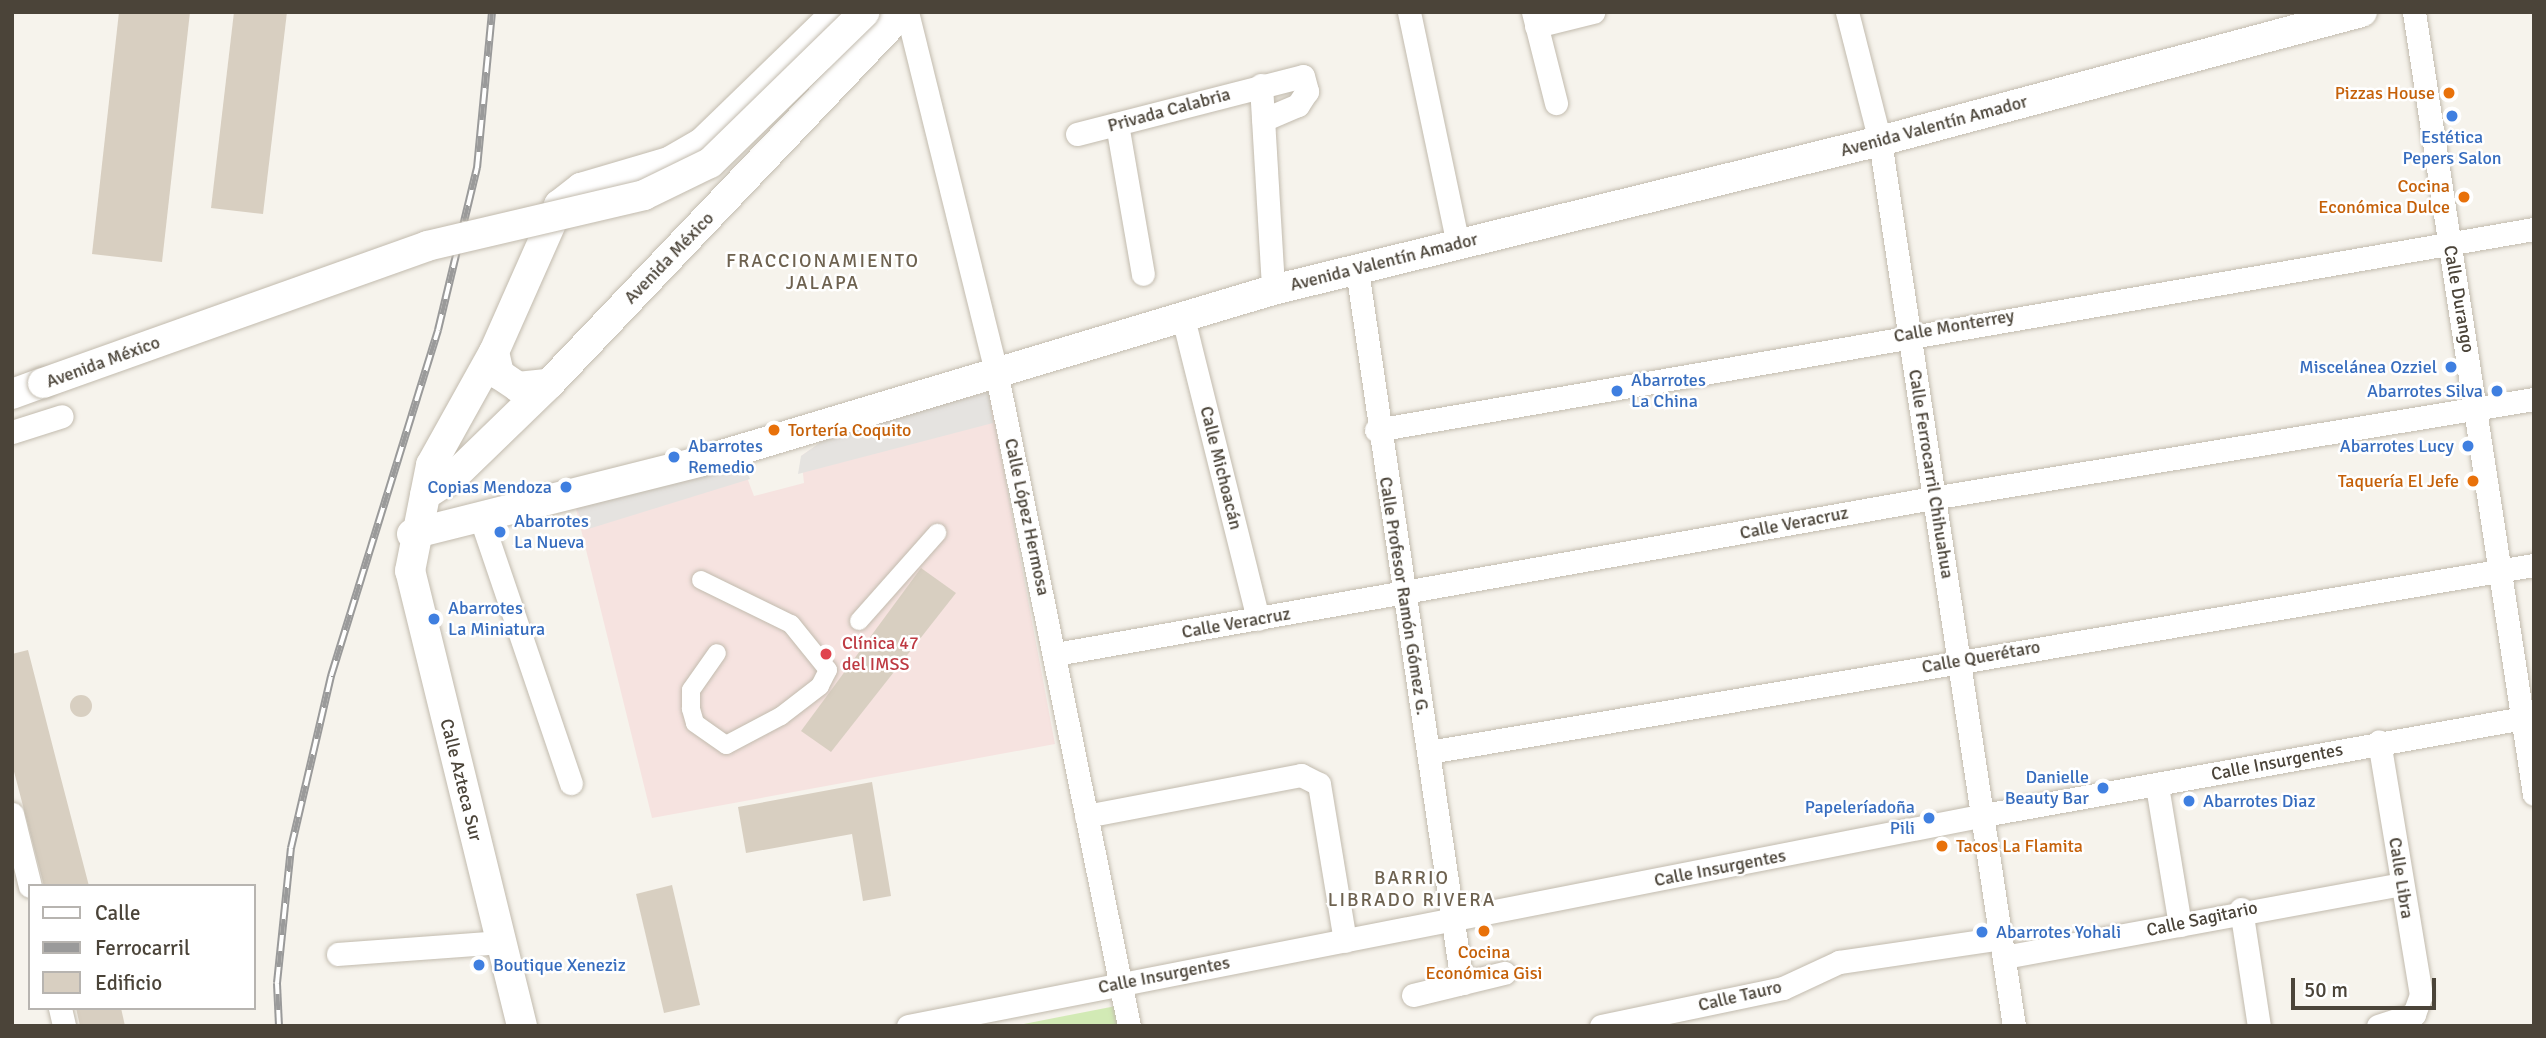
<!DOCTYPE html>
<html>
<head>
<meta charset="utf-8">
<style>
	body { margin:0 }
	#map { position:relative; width:2546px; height:1038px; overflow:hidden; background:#f6f3ec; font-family:Signika,sans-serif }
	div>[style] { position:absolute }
	.medical>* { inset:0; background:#f6e3e0 }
	.green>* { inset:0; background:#d2eab5 }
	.parking>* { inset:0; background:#e5e3e0 }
	.building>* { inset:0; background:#d8cfc1 }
	.round { border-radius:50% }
	.roads { filter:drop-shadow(0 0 2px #c2bbae) drop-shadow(0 0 2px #c2bbae) }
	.pedestrian>* { height:18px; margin:-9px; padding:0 9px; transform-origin:9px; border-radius:9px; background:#fff }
	.minor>* { height:23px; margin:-11.5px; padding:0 11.5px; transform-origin:11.5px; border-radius:11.5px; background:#fff }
	.tertiary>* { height:30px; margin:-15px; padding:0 15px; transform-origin:15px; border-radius:15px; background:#fff }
	.rail>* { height:8px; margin-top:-4px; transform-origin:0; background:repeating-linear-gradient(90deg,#fff 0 16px,#9a9a9a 0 32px); box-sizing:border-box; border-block:2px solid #9a9a9a }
	.bridges { filter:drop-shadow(0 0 2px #c2bbae) drop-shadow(0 0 2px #c2bbae) }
	.tertiary-bridge>* { height:30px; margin:-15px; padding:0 15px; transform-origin:15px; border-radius:15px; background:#fff }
	.dots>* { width:19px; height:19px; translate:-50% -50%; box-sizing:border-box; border:4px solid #fff; border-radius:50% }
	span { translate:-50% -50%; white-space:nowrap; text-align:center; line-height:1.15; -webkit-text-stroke:5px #fff; paint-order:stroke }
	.food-label { font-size:18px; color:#c56008 }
	.right { translate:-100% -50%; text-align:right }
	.left { translate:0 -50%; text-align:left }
	.street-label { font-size:18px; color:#4b4439 }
	.shop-label { font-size:18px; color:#366cbe }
	.health-label { font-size:18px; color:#be3a42 }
	.neighbourhood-label { font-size:19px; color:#6e6250; letter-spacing:2px }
	.frame { position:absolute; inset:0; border:14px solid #4b4439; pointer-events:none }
	.legend { position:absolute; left:28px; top:884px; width:228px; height:126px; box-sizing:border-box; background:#fff; border:2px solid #b7b4b0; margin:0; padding:9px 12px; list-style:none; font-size:21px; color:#4b4439 }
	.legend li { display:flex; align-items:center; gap:14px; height:35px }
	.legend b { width:35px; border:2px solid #b7b4b0 }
	.scale { position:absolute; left:2291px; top:978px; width:145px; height:32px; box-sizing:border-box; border:4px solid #4b4439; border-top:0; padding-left:9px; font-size:21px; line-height:24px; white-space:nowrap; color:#4b4439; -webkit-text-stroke:5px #fff; paint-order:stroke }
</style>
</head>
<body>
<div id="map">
	<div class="medical">
		<div style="clip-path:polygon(989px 392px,1055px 744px,652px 818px,574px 501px,737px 451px,754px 496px,804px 483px,801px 456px,834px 433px)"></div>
	</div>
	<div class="green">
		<div style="clip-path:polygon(1116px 1006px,1120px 1026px,1013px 1026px)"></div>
	</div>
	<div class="parking">
		<div style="clip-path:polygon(989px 392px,993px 423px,798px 474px,801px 456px,834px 433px)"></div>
		<div style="clip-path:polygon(737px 451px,750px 479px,585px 530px,574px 501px)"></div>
	</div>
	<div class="building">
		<div style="clip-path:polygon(119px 12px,190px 12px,162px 262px,92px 254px)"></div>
		<div style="clip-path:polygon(234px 12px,287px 12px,263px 214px,211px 208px)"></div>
		<div style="clip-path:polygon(921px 568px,956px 593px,831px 752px,801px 731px)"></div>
		<div style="clip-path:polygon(28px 650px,58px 767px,89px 886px,44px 886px,12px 764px,12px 654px)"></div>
		<div class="round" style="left:70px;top:695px;width:22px;height:22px"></div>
		<div style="clip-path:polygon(872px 782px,891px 896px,863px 901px,852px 834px,746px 853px,738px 807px)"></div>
		<div style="clip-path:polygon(672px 885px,700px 1005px,664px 1013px,636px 894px)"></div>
		<div style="clip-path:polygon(76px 1008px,121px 1008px,125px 1026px,80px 1026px)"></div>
	</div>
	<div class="roads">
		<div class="pedestrian">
			<div style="left:701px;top:580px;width:100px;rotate:26.1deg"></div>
			<div style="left:791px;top:624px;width:59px;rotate:51.2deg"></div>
			<div style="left:828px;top:670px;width:18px;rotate:117deg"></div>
			<div style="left:820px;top:686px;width:49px;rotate:142.4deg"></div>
			<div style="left:781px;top:716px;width:62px;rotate:152.2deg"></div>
			<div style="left:726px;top:745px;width:38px;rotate:-145deg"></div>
			<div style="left:695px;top:723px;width:15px;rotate:-106deg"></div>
			<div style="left:691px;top:709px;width:19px;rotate:-90deg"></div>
			<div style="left:691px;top:690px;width:45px;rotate:-54.9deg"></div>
			<div style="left:859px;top:621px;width:118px;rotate:-48.4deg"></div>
		</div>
		<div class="minor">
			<div style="left:907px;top:12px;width:370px;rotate:76.1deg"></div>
			<div style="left:996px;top:371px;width:668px;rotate:78.52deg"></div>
			<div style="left:1409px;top:12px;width:237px;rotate:78.1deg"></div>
			<div style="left:1533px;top:12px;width:94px;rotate:75.8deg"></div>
			<div style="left:1847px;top:12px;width:133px;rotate:75.7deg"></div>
			<div style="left:1880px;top:141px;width:895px;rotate:81.39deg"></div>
			<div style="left:2414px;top:12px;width:791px;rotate:81.28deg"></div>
			<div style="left:1536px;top:26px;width:59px;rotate:-13.8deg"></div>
			<div style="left:1261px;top:85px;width:205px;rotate:86.6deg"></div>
			<div style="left:1117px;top:124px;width:152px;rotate:80.2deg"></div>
			<div style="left:1077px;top:134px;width:233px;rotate:-14.4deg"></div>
			<div style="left:1303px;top:76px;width:16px;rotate:75deg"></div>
			<div style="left:1307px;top:91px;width:17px;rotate:123deg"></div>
			<div style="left:1298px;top:105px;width:38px;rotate:157deg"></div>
			<div style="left:1357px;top:270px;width:721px;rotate:81.62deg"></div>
			<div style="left:1183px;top:318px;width:310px;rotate:76deg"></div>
			<div style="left:1376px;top:430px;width:1175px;rotate:-9.85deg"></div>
			<div style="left:12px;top:432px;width:52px;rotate:-17.7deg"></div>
			<div style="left:481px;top:519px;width:279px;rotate:71.2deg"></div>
			<div style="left:1056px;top:654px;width:896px;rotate:-10.09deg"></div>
			<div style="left:1938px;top:497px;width:604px;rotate:-9.34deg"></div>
			<div style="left:1429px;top:752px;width:1121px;rotate:-9.61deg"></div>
			<div style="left:2157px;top:786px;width:141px;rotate:80.6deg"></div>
			<div style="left:12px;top:814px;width:74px;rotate:76deg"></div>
			<div style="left:1086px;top:816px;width:219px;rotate:-10.8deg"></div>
			<div style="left:1301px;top:775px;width:20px;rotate:27deg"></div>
			<div style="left:1319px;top:784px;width:159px;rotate:80.6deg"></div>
			<div style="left:2241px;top:909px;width:118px;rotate:81.3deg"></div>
			<div style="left:338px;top:954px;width:163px;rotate:-4.2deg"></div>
			<div style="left:2004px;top:957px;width:404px;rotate:-10.4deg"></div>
			<div style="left:1413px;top:995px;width:94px;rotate:-13.6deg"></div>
			<div style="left:60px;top:1008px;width:18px;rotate:77deg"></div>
			<div style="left:908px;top:1026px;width:1096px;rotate:-11.09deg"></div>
			<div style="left:1984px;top:815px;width:559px;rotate:-10.2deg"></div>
			<div style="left:1601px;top:1026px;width:186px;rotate:-11.8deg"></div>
			<div style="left:1783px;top:988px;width:62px;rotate:-24.9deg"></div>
			<div style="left:1839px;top:962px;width:164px;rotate:-8.4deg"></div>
			<div style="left:2378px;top:1026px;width:38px;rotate:-18deg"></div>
			<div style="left:2414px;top:1014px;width:20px;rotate:-70deg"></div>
			<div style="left:2421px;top:995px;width:257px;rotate:-99.4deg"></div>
		</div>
		<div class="tertiary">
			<div style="left:494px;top:352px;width:23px;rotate:77deg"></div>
			<div style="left:499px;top:374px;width:23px;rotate:34deg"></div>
			<div style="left:518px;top:387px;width:31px;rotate:-6deg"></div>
			<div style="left:12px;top:394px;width:33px;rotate:-20deg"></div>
			<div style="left:425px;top:495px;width:35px;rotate:-33deg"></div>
			<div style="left:454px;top:476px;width:132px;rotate:-44.1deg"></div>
			<div style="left:549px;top:384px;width:514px;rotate:-46.42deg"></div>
			<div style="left:412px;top:534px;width:299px;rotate:-14.1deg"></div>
			<div style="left:702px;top:461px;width:596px;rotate:-16.67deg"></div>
			<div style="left:1273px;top:290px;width:625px;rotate:-13.79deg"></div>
			<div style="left:1880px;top:141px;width:499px;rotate:-15deg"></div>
			<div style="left:522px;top:1026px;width:469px;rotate:-103.8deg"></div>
			<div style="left:410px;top:571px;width:108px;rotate:-78.8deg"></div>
			<div style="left:431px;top:465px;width:129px;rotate:-60.9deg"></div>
			<div style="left:494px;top:352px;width:161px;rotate:-66.1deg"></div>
			<div style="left:559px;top:205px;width:28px;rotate:-38deg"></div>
			<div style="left:581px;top:188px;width:92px;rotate:-16.5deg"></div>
			<div style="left:669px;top:162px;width:38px;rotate:-30deg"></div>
			<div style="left:702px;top:143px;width:188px;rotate:-44.1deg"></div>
		</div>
	</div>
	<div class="rail">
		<div style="left:279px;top:1026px;width:43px;rotate:-92.7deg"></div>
		<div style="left:277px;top:983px;width:136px;rotate:-84.1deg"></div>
		<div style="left:291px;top:848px;width:177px;rotate:-76.9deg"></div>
		<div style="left:331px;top:676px;width:362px;rotate:-72.8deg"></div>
		<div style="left:438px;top:330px;width:167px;rotate:-76.5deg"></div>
		<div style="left:477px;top:168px;width:157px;rotate:-84.5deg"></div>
	</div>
	<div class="bridges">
		<div class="tertiary-bridge">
			<div style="left:43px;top:383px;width:408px;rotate:-19.6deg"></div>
			<div style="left:427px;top:246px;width:223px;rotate:-13.2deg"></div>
			<div style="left:644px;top:195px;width:73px;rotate:-25.9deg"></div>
			<div style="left:710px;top:163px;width:216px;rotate:-44.3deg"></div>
		</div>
	</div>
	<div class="dots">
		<div style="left:2449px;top:93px;background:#e8710a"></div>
		<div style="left:2452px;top:116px;background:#3f7fe0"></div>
		<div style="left:2464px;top:197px;background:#e8710a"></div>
		<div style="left:2451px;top:367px;background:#3f7fe0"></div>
		<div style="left:1617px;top:391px;background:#3f7fe0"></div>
		<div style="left:2497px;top:391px;background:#3f7fe0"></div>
		<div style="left:774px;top:430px;background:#e8710a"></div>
		<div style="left:2468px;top:446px;background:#3f7fe0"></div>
		<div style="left:674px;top:457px;background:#3f7fe0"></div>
		<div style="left:2473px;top:481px;background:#e8710a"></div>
		<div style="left:566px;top:487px;background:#3f7fe0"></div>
		<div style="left:500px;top:532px;background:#3f7fe0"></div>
		<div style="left:434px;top:619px;background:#3f7fe0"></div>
		<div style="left:826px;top:654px;background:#e0444e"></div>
		<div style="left:2103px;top:788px;background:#3f7fe0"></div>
		<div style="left:2189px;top:801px;background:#3f7fe0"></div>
		<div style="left:1929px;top:818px;background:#3f7fe0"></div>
		<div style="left:1942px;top:846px;background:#e8710a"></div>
		<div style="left:1484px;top:931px;background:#e8710a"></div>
		<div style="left:1982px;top:932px;background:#3f7fe0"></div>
		<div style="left:479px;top:965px;background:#3f7fe0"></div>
	</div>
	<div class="food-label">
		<span class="right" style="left:2435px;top:93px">Pizzas House</span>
		<span class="right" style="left:2450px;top:197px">Cocina<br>Económica Dulce</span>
		<span class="left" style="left:788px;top:430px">Tortería Coquito</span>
		<span class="right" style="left:2459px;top:481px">Taquería El Jefe</span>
		<span class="left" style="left:1956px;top:846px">Tacos La Flamita</span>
		<span style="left:1484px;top:963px">Cocina<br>Económica Gisi</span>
	</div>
	<div class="street-label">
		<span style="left:1169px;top:110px;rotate:-15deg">Privada Calabria</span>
		<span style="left:1934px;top:126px;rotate:-15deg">Avenida Valentín Amador</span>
		<span style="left:669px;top:258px;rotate:-46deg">Avenida México</span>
		<span style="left:1384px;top:262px;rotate:-14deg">Avenida Valentín Amador</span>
		<span style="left:2459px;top:299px;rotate:80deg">Calle Durango</span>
		<span style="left:1954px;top:326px;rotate:-10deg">Calle Monterrey</span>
		<span style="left:103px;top:362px;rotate:-20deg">Avenida México</span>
		<span style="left:1221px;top:468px;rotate:76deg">Calle Michoacán</span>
		<span style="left:1931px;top:474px;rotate:81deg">Calle Ferrocarril Chihuahua</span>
		<span style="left:1027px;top:517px;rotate:78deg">Calle López Hermosa</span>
		<span style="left:1794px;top:523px;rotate:-11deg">Calle Veracruz</span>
		<span style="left:1404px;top:596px;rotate:81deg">Calle Profesor Ramón Gómez G.</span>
		<span style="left:1236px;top:623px;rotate:-10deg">Calle Veracruz</span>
		<span style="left:1981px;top:657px;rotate:-10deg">Calle Querétaro</span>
		<span style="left:2277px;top:762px;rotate:-11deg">Calle Insurgentes</span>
		<span style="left:461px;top:780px;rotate:76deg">Calle Azteca Sur</span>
		<span style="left:1720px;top:868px;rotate:-11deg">Calle Insurgentes</span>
		<span style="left:2401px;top:878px;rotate:81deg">Calle Libra</span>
		<span style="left:2202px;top:919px;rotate:-12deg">Calle Sagitario</span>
		<span style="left:1164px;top:975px;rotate:-11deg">Calle Insurgentes</span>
		<span style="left:1740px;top:996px;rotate:-13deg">Calle Tauro</span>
	</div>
	<div class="shop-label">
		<span style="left:2452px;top:148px">Estética<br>Pepers Salon</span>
		<span class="right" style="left:2437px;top:367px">Miscelánea Ozziel</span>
		<span class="left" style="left:1631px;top:391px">Abarrotes<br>La China</span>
		<span class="right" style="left:2483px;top:391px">Abarrotes Silva</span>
		<span class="right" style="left:2454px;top:446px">Abarrotes Lucy</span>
		<span class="left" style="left:688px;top:457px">Abarrotes<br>Remedio</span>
		<span class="right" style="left:552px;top:487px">Copias Mendoza</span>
		<span class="left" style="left:514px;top:532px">Abarrotes<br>La Nueva</span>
		<span class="left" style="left:448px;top:619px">Abarrotes<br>La Miniatura</span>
		<span class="right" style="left:2089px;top:788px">Danielle<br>Beauty Bar</span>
		<span class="left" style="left:2203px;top:801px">Abarrotes Diaz</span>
		<span class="right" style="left:1915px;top:818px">Papeleríadoña<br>Pili</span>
		<span class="left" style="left:1996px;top:932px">Abarrotes Yohali</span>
		<span class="left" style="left:493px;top:965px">Boutique Xeneziz</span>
	</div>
	<div class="health-label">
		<span class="left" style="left:842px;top:654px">Clínica 47<br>del IMSS</span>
	</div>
	<div class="neighbourhood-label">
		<span style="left:823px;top:273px">FRACCIONAMIENTO<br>JALAPA</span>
		<span style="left:1412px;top:890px">BARRIO<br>LIBRADO RIVERA</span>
	</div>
	<div class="frame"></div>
	<ul class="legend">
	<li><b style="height:9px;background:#fff"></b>Calle</li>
	<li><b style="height:9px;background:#9a9a9a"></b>Ferrocarril</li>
	<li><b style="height:19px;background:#d8cfc1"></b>Edificio</li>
	</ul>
	<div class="scale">50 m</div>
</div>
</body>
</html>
